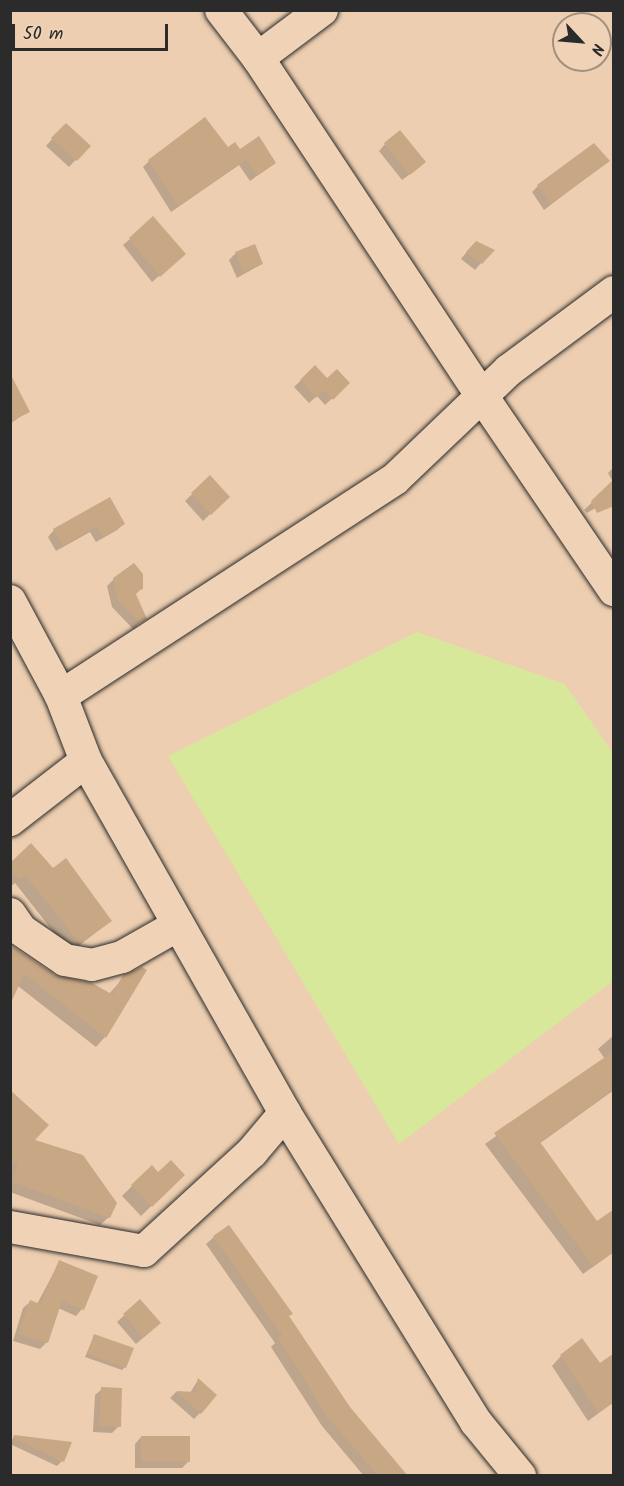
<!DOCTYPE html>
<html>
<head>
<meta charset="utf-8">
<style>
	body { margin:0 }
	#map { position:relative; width:624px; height:1486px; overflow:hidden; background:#edceb0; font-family:Kalam,sans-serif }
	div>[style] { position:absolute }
	.green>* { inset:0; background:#d7e89b }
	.shadow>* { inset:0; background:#0003 }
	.building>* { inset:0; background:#c8a784 }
	.roads { filter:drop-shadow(0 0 2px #2b2b2b) drop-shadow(0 0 2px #2b2b2b) }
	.minor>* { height:32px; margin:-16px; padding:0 16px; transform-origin:16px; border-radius:16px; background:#f0d3b7 }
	span { translate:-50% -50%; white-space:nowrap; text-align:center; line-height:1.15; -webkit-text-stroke:5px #f0d3b7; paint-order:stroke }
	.frame { position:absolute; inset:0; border:12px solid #2b2b2b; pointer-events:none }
	.north { position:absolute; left:552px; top:12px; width:60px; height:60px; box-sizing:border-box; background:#f0d3b7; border:2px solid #a1907f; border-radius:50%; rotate:116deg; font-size:16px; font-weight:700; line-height:24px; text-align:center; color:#2b2b2b }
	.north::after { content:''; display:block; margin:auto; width:21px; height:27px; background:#2b2b2b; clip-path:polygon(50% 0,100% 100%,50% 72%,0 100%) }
	.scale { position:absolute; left:12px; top:24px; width:156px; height:27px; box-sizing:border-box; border:3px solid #2b2b2b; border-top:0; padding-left:8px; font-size:18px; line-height:21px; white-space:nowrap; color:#2b2b2b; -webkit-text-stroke:4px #f0d3b7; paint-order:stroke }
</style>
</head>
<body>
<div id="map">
	<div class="green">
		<div style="clip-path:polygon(417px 632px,565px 684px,613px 753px,614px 980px,399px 1144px,168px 756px)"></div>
	</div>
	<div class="shadow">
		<div style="clip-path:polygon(59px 131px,89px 146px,69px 167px,46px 146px)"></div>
		<div style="clip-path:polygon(385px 144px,417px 169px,402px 180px,379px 151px)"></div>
		<div style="clip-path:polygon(228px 149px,275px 163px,250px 181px,239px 165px,171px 212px,143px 167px,149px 161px)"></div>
		<div style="clip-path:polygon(608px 161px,544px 210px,532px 192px,538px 186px)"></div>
		<div style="clip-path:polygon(130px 239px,177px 260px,152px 282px,123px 245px)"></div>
		<div style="clip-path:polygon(469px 249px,481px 263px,475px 270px,461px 259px)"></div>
		<div style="clip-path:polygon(236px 253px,262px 264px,237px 278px,229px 260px)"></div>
		<div style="clip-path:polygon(315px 367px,327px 380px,348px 383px,325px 405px,317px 396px,309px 403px,294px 387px)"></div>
		<div style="clip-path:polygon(10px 376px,28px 411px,10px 424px)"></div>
		<div style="clip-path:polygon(614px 467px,614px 497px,587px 513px,584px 510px,613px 482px,608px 473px)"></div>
		<div style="clip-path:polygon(210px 477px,228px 497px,203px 521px,185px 501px)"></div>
		<div style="clip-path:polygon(109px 499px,124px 524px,117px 530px,96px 542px,90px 532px,56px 551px,48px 537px,54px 530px)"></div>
		<div style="clip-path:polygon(114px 579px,142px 588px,135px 595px,145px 618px,133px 629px,112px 607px,107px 586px)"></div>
		<div style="clip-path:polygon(10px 865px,53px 870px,110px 921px,70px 953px,15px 883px,10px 887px)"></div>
		<div style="clip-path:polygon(10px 945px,55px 976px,109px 994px,124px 977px,105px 1037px,96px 1047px,18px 986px,10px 995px)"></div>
		<div style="clip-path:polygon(614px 1035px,614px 1090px,539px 1144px,597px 1223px,614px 1211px,614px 1252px,583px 1274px,485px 1144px,605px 1059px,598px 1049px)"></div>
		<div style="clip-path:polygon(10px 1082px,11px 1092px,32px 1141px,109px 1217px,100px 1225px,10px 1192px)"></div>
		<div style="clip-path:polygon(151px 1167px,158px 1174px,183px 1175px,141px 1216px,122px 1196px)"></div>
		<div style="clip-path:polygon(214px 1237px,348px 1408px,405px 1476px,364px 1476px,322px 1426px,271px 1347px,275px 1343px,206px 1244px)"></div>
		<div style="clip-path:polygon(60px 1261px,82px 1309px,76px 1316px,58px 1308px,46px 1343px,40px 1349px,13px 1341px,23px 1308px,30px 1302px,37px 1304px)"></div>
		<div style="clip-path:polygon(140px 1301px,152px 1330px,136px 1344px,117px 1322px)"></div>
		<div style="clip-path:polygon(94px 1336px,125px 1367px,122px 1370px,85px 1357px)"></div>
		<div style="clip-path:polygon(561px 1356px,599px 1365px,614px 1402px,588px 1421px,552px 1366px)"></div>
		<div style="clip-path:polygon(198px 1380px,200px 1413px,194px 1419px,170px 1398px,176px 1392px,190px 1393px)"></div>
		<div style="clip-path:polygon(102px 1389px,119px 1426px,112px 1433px,93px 1432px,95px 1395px)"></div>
		<div style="clip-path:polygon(14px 1436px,62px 1461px,57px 1466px,10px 1444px)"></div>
		<div style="clip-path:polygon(141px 1437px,189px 1461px,182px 1468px,135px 1468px,135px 1444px)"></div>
	</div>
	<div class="building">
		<div style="clip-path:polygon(205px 117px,228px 147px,235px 142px,240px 149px,259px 136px,276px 163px,257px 176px,246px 160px,178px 206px,148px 160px)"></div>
		<div style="clip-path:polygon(66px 123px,91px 146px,77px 161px,51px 138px)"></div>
		<div style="clip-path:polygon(400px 130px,426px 162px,410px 175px,384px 143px)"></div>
		<div style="clip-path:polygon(594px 143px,610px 161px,551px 204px,537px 185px)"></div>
		<div style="clip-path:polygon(153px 216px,186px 254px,160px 277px,129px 238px)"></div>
		<div style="clip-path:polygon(476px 241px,495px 250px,482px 264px,466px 252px)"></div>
		<div style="clip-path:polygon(255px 244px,263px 264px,243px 272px,235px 252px)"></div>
		<div style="clip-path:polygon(315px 365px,327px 378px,337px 369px,350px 383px,333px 400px,324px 390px,316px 398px,300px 380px)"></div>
		<div style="clip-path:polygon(10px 373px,30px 412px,10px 422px)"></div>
		<div style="clip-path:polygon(210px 475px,230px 497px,211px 515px,191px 493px)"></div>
		<div style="clip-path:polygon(614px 479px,614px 506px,597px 513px,591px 501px)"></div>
		<div style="clip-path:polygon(110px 497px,125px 524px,103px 537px,97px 526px,63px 546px,53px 529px)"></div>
		<div style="clip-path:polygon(134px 563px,143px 574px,143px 589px,135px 592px,147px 619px,140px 623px,118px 600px,113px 578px)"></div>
		<div style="clip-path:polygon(31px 843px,53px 868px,66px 858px,112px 921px,80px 944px,25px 875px,20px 880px,10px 871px,10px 863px)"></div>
		<div style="clip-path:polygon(10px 945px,55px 975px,92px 983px,115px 996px,113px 993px,123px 975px,142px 967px,147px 970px,106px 1038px,24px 974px,10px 1005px)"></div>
		<div style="clip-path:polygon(614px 1051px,614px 1089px,540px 1142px,597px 1221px,614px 1209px,614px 1251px,593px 1266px,494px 1133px)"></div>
		<div style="clip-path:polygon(10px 1090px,49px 1125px,35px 1140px,83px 1155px,117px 1203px,110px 1218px,12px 1182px,18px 1163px,10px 1162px)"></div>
		<div style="clip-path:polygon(171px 1160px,185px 1175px,152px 1207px,131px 1185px,152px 1165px,158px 1172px)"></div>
		<div style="clip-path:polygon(229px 1225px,293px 1314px,289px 1316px,350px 1407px,408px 1476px,378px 1476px,329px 1419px,278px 1338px,282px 1335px,213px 1236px)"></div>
		<div style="clip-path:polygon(59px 1260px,98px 1276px,84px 1310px,62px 1301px,48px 1343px,18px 1334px,30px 1300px,40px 1304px)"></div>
		<div style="clip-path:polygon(140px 1299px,161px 1323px,143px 1338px,123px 1314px)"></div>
		<div style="clip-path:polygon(94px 1334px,134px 1348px,126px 1368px,87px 1354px)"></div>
		<div style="clip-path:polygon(582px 1338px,600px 1363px,614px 1353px,614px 1402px,598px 1413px,560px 1355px)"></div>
		<div style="clip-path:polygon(198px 1378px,217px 1395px,201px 1414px,176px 1391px,195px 1392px)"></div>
		<div style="clip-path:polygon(101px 1387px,122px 1388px,121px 1427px,99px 1426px)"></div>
		<div style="clip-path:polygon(14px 1435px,72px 1442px,64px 1462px,13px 1438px)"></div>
		<div style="clip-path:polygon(141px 1436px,190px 1436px,190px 1462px,141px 1462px)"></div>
	</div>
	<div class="roads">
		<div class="minor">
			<div style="left:221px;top:10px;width:61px;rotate:52.4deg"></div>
			<div style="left:258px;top:58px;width:405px;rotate:56.5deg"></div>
			<div style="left:482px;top:396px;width:37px;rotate:-44deg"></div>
			<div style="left:509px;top:370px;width:131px;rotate:-36.6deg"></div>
			<div style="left:258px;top:58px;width:80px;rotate:-36.9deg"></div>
			<div style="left:10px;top:601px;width:108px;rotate:61.8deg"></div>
			<div style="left:61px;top:696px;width:70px;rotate:69deg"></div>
			<div style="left:86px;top:761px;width:404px;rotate:60.5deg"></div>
			<div style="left:285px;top:1113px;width:363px;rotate:58.3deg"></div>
			<div style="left:476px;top:1422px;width:70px;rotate:50.8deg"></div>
			<div style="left:61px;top:696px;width:398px;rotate:-33deg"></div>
			<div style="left:395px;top:479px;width:120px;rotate:-43.7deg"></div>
			<div style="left:482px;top:396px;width:235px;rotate:55.8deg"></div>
			<div style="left:10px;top:820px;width:96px;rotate:-37.8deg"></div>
			<div style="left:10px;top:914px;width:19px;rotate:55deg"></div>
			<div style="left:21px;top:930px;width:53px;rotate:34.3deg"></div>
			<div style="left:65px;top:960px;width:27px;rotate:10deg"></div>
			<div style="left:92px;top:965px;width:31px;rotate:-15deg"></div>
			<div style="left:122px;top:957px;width:64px;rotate:-29.7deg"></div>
			<div style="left:10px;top:1227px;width:136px;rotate:10.2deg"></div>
			<div style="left:144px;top:1251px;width:147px;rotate:-42.5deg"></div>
			<div style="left:252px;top:1152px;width:51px;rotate:-49.8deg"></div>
		</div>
	</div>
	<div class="frame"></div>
	<div class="north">N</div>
	<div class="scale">50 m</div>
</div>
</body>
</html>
